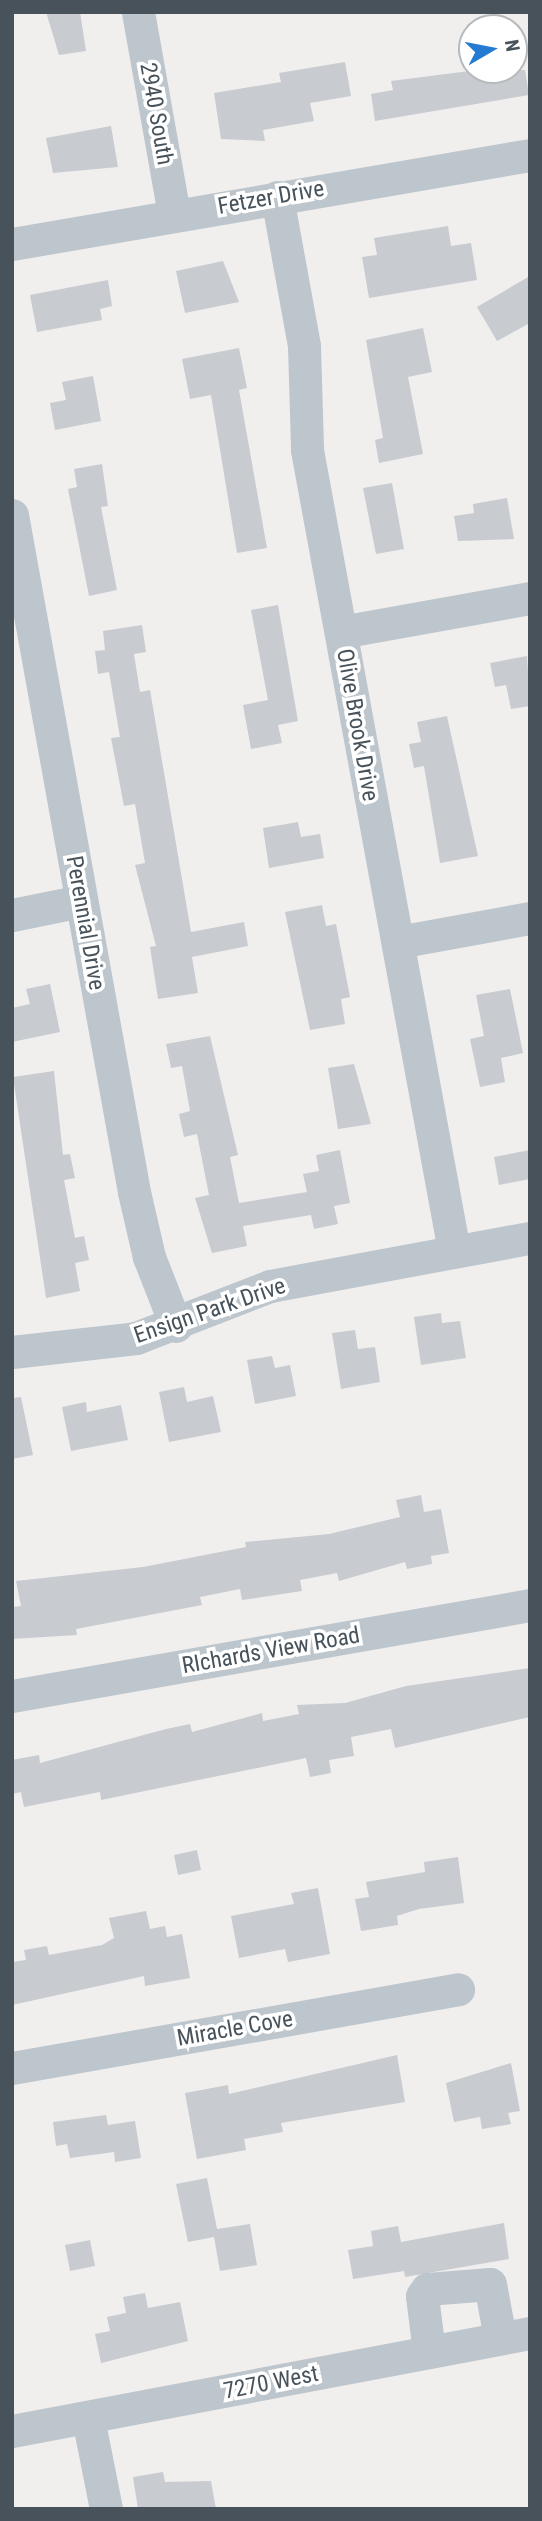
<!DOCTYPE html>
<html>
<head>
<meta charset="utf-8">
<style>
	body { margin:0 }
	#map { position:relative; width:542px; height:2521px; overflow:hidden; background:#f1eeee; font-family:"Roboto Condensed",sans-serif }
	div>[style] { position:absolute }
	.building>* { inset:0; background:#c8cbd0 }
	.minor>* { height:33px; margin:-16.5px; padding:0 16.5px; transform-origin:16.5px; border-radius:16.5px; background:#bdc6cc }
	span { translate:-50% -50%; white-space:nowrap; text-align:center; line-height:1.15; -webkit-text-stroke:7px #fff; paint-order:stroke }
	.street-label { font-size:23px; color:#47525a }
	.frame { position:absolute; inset:0; border:14px solid #47525a; pointer-events:none }
	.north { position:absolute; left:458px; top:14px; width:70px; height:70px; box-sizing:border-box; background:#fff; border:2px solid #b5babd; border-radius:50%; rotate:80deg; font-size:19px; font-weight:700; line-height:28px; text-align:center; color:#47525a }
	.north::after { content:''; display:block; margin:auto; width:24px; height:32px; background:#257bd3; clip-path:polygon(50% 0,100% 100%,50% 72%,0 100%) }
</style>
</head>
<body>
<div id="map">
	<div class="building">
		<div style="clip-path:polygon(46px 12px,80px 12px,86px 51px,59px 55px)"></div>
		<div style="clip-path:polygon(345px 62px,351px 96px,310px 103px,314px 121px,263px 130px,265px 141px,221px 139px,214px 93px,281px 82px,279px 73px)"></div>
		<div style="clip-path:polygon(477px 70px,525px 70px,529px 95px,375px 121px,371px 94px,393px 90px,391px 81px)"></div>
		<div style="clip-path:polygon(111px 126px,118px 167px,53px 173px,46px 138px)"></div>
		<div style="clip-path:polygon(448px 226px,451px 246px,471px 243px,477px 280px,369px 298px,362px 257px,377px 255px,374px 238px)"></div>
		<div style="clip-path:polygon(223px 261px,239px 302px,185px 313px,176px 271px)"></div>
		<div style="clip-path:polygon(530px 276px,530px 323px,497px 341px,477px 307px)"></div>
		<div style="clip-path:polygon(108px 280px,112px 306px,100px 309px,102px 320px,37px 332px,30px 295px)"></div>
		<div style="clip-path:polygon(423px 328px,432px 372px,408px 377px,423px 454px,379px 463px,375px 440px,383px 438px,366px 340px)"></div>
		<div style="clip-path:polygon(239px 348px,247px 388px,239px 390px,267px 548px,237px 553px,211px 395px,190px 399px,182px 359px)"></div>
		<div style="clip-path:polygon(93px 376px,101px 421px,55px 430px,50px 403px,66px 400px,62px 382px)"></div>
		<div style="clip-path:polygon(102px 464px,108px 506px,101px 507px,117px 590px,89px 596px,68px 489px,77px 487px,74px 469px)"></div>
		<div style="clip-path:polygon(392px 483px,404px 549px,376px 554px,363px 488px)"></div>
		<div style="clip-path:polygon(507px 498px,514px 539px,458px 541px,454px 516px,474px 513px,473px 504px)"></div>
		<div style="clip-path:polygon(278px 605px,298px 721px,278px 725px,282px 743px,251px 749px,243px 705px,268px 700px,251px 610px)"></div>
		<div style="clip-path:polygon(142px 625px,146px 652px,134px 654px,140px 692px,150px 690px,191px 932px,244px 922px,248px 946px,192px 957px,198px 993px,158px 999px,150px 947px,156px 946px,135px 865px,145px 863px,135px 804px,124px 806px,111px 738px,120px 737px,109px 672px,98px 674px,95px 651px,105px 650px,103px 631px)"></div>
		<div style="clip-path:polygon(527px 656px,530px 706px,511px 709px,506px 685px,495px 687px,490px 663px)"></div>
		<div style="clip-path:polygon(447px 716px,478px 856px,440px 863px,424px 766px,414px 768px,409px 744px,421px 742px,417px 722px)"></div>
		<div style="clip-path:polygon(298px 822px,301px 837px,320px 834px,324px 858px,269px 868px,263px 828px)"></div>
		<div style="clip-path:polygon(322px 905px,326px 926px,336px 924px,350px 997px,341px 999px,345px 1024px,310px 1030px,285px 912px)"></div>
		<div style="clip-path:polygon(50px 984px,60px 1032px,12px 1042px,12px 1008px,30px 1004px,26px 989px)"></div>
		<div style="clip-path:polygon(510px 989px,523px 1053px,501px 1058px,505px 1082px,480px 1087px,470px 1039px,484px 1036px,476px 995px)"></div>
		<div style="clip-path:polygon(210px 1036px,238px 1155px,230px 1157px,239px 1203px,307px 1192px,303px 1174px,319px 1171px,316px 1155px,340px 1150px,350px 1203px,334px 1206px,338px 1224px,314px 1229px,311px 1215px,243px 1226px,247px 1246px,212px 1253px,195px 1198px,209px 1195px,197px 1134px,184px 1137px,179px 1114px,190px 1111px,182px 1066px,171px 1068px,166px 1044px)"></div>
		<div style="clip-path:polygon(354px 1064px,371px 1124px,338px 1129px,328px 1068px)"></div>
		<div style="clip-path:polygon(54px 1071px,63px 1155px,70px 1154px,75px 1178px,64px 1180px,75px 1238px,84px 1236px,89px 1260px,75px 1263px,80px 1291px,46px 1298px,13px 1077px)"></div>
		<div style="clip-path:polygon(530px 1150px,530px 1179px,499px 1185px,494px 1157px)"></div>
		<div style="clip-path:polygon(441px 1313px,442px 1323px,460px 1321px,466px 1358px,421px 1365px,414px 1317px)"></div>
		<div style="clip-path:polygon(355px 1330px,358px 1349px,375px 1347px,380px 1382px,341px 1389px,332px 1333px)"></div>
		<div style="clip-path:polygon(272px 1356px,275px 1368px,290px 1365px,296px 1396px,255px 1404px,247px 1360px)"></div>
		<div style="clip-path:polygon(184px 1387px,187px 1402px,213px 1396px,221px 1432px,169px 1442px,159px 1392px)"></div>
		<div style="clip-path:polygon(21px 1397px,33px 1455px,12px 1459px,12px 1398px)"></div>
		<div style="clip-path:polygon(86px 1402px,87px 1412px,121px 1405px,128px 1440px,71px 1451px,62px 1407px)"></div>
		<div style="clip-path:polygon(421px 1495px,424px 1512px,441px 1509px,449px 1553px,431px 1556px,432px 1564px,407px 1569px,405px 1562px,339px 1581px,337px 1573px,300px 1580px,302px 1591px,242px 1600px,240px 1589px,200px 1597px,202px 1605px,76px 1629px,77px 1635px,12px 1639px,12px 1607px,21px 1606px,16px 1581px,143px 1567px,246px 1547px,245px 1542px,329px 1534px,400px 1517px,396px 1500px)"></div>
		<div style="clip-path:polygon(530px 1668px,530px 1717px,395px 1748px,391px 1729px,351px 1737px,354px 1756px,329px 1760px,331px 1773px,310px 1777px,306px 1758px,101px 1800px,100px 1792px,24px 1807px,21px 1792px,12px 1794px,12px 1760px,39px 1755px,40px 1763px,166px 1729px,190px 1724px,192px 1732px,262px 1713px,263px 1721px,299px 1714px,297px 1705px,345px 1703px,406px 1686px)"></div>
		<div style="clip-path:polygon(197px 1850px,201px 1870px,178px 1875px,174px 1855px)"></div>
		<div style="clip-path:polygon(458px 1857px,464px 1903px,419px 1909px,397px 1916px,398px 1925px,361px 1931px,355px 1899px,369px 1897px,366px 1882px,425px 1872px,424px 1862px)"></div>
		<div style="clip-path:polygon(318px 1888px,330px 1954px,288px 1962px,285px 1949px,239px 1958px,231px 1916px,294px 1904px,291px 1893px)"></div>
		<div style="clip-path:polygon(146px 1911px,150px 1929px,165px 1926px,167px 1937px,182px 1934px,190px 1978px,145px 1986px,144px 1976px,12px 2005px,12px 1962px,26px 1960px,24px 1950px,47px 1946px,49px 1955px,102px 1945px,114px 1938px,109px 1918px)"></div>
		<div style="clip-path:polygon(397px 2055px,405px 2102px,281px 2123px,283px 2132px,244px 2139px,246px 2150px,197px 2159px,185px 2093px,228px 2085px,229px 2094px)"></div>
		<div style="clip-path:polygon(511px 2063px,520px 2111px,508px 2113px,511px 2124px,482px 2129px,480px 2117px,454px 2122px,446px 2083px)"></div>
		<div style="clip-path:polygon(106px 2115px,108px 2125px,135px 2121px,141px 2158px,115px 2162px,114px 2152px,70px 2158px,67px 2144px,56px 2146px,53px 2122px)"></div>
		<div style="clip-path:polygon(207px 2178px,217px 2229px,250px 2224px,257px 2265px,220px 2271px,214px 2237px,188px 2242px,176px 2184px)"></div>
		<div style="clip-path:polygon(504px 2223px,509px 2259px,405px 2277px,404px 2271px,353px 2279px,348px 2250px,373px 2246px,371px 2231px,398px 2226px,401px 2242px)"></div>
		<div style="clip-path:polygon(90px 2240px,95px 2266px,70px 2271px,65px 2245px)"></div>
		<div style="clip-path:polygon(145px 2293px,148px 2308px,180px 2302px,188px 2341px,101px 2363px,95px 2334px,110px 2331px,107px 2317px,126px 2313px,123px 2297px)"></div>
		<div style="clip-path:polygon(163px 2472px,165px 2482px,211px 2481px,216px 2509px,138px 2509px,133px 2477px)"></div>
	</div>
	<div class="minor">
		<div style="left:138px;top:12px;width:206px;rotate:79.9deg"></div>
		<div style="left:277px;top:197px;width:151px;rotate:79.7deg"></div>
		<div style="left:304px;top:346px;width:104px;rotate:88.3deg"></div>
		<div style="left:307px;top:450px;width:814px;rotate:79.6deg"></div>
		<div style="left:12px;top:244px;width:526px;rotate:-9.75deg"></div>
		<div style="left:12px;top:515px;width:688px;rotate:79.78deg"></div>
		<div style="left:134px;top:1192px;width:67px;rotate:77deg"></div>
		<div style="left:149px;top:1257px;width:74px;rotate:68.6deg"></div>
		<div style="left:341px;top:632px;width:192px;rotate:-10.2deg"></div>
		<div style="left:12px;top:915px;width:70px;rotate:-11.5deg"></div>
		<div style="left:398px;top:942px;width:134px;rotate:-10.3deg"></div>
		<div style="left:12px;top:1352px;width:125px;rotate:-6.4deg"></div>
		<div style="left:136px;top:1338px;width:144px;rotate:-21.2deg"></div>
		<div style="left:270px;top:1286px;width:264px;rotate:-10.5deg"></div>
		<div style="left:12px;top:1696px;width:526px;rotate:-9.96deg"></div>
		<div style="left:12px;top:2068px;width:453px;rotate:-10deg"></div>
		<div style="left:429px;top:2352px;width:56px;rotate:-97.1deg"></div>
		<div style="left:422px;top:2296px;width:9px;rotate:-54deg"></div>
		<div style="left:427px;top:2289px;width:63px;rotate:-4.5deg"></div>
		<div style="left:490px;top:2284px;width:55px;rotate:79.5deg"></div>
		<div style="left:88px;top:2418px;width:93px;rotate:78.8deg"></div>
		<div style="left:12px;top:2431px;width:527px;rotate:-10.71deg"></div>
	</div>
	<div class="street-label">
		<span style="left:156px;top:114px;rotate:80deg">2940 South</span>
		<span style="left:271px;top:198px;rotate:-10deg">Fetzer Drive</span>
		<span style="left:357px;top:725px;rotate:80deg">Olive Brook Drive</span>
		<span style="left:85px;top:923px;rotate:80deg">Perennial Drive</span>
		<span style="left:210px;top:1311px;rotate:-19deg">Ensign Park Drive</span>
		<span style="left:271px;top:1651px;rotate:-10deg">RIchards View Road</span>
		<span style="left:235px;top:2029px;rotate:-10deg">Miracle Cove</span>
		<span style="left:271px;top:2383px;rotate:-11deg">7270 West</span>
	</div>
	<div class="frame"></div>
	<div class="north">N</div>
</div>
</body>
</html>
